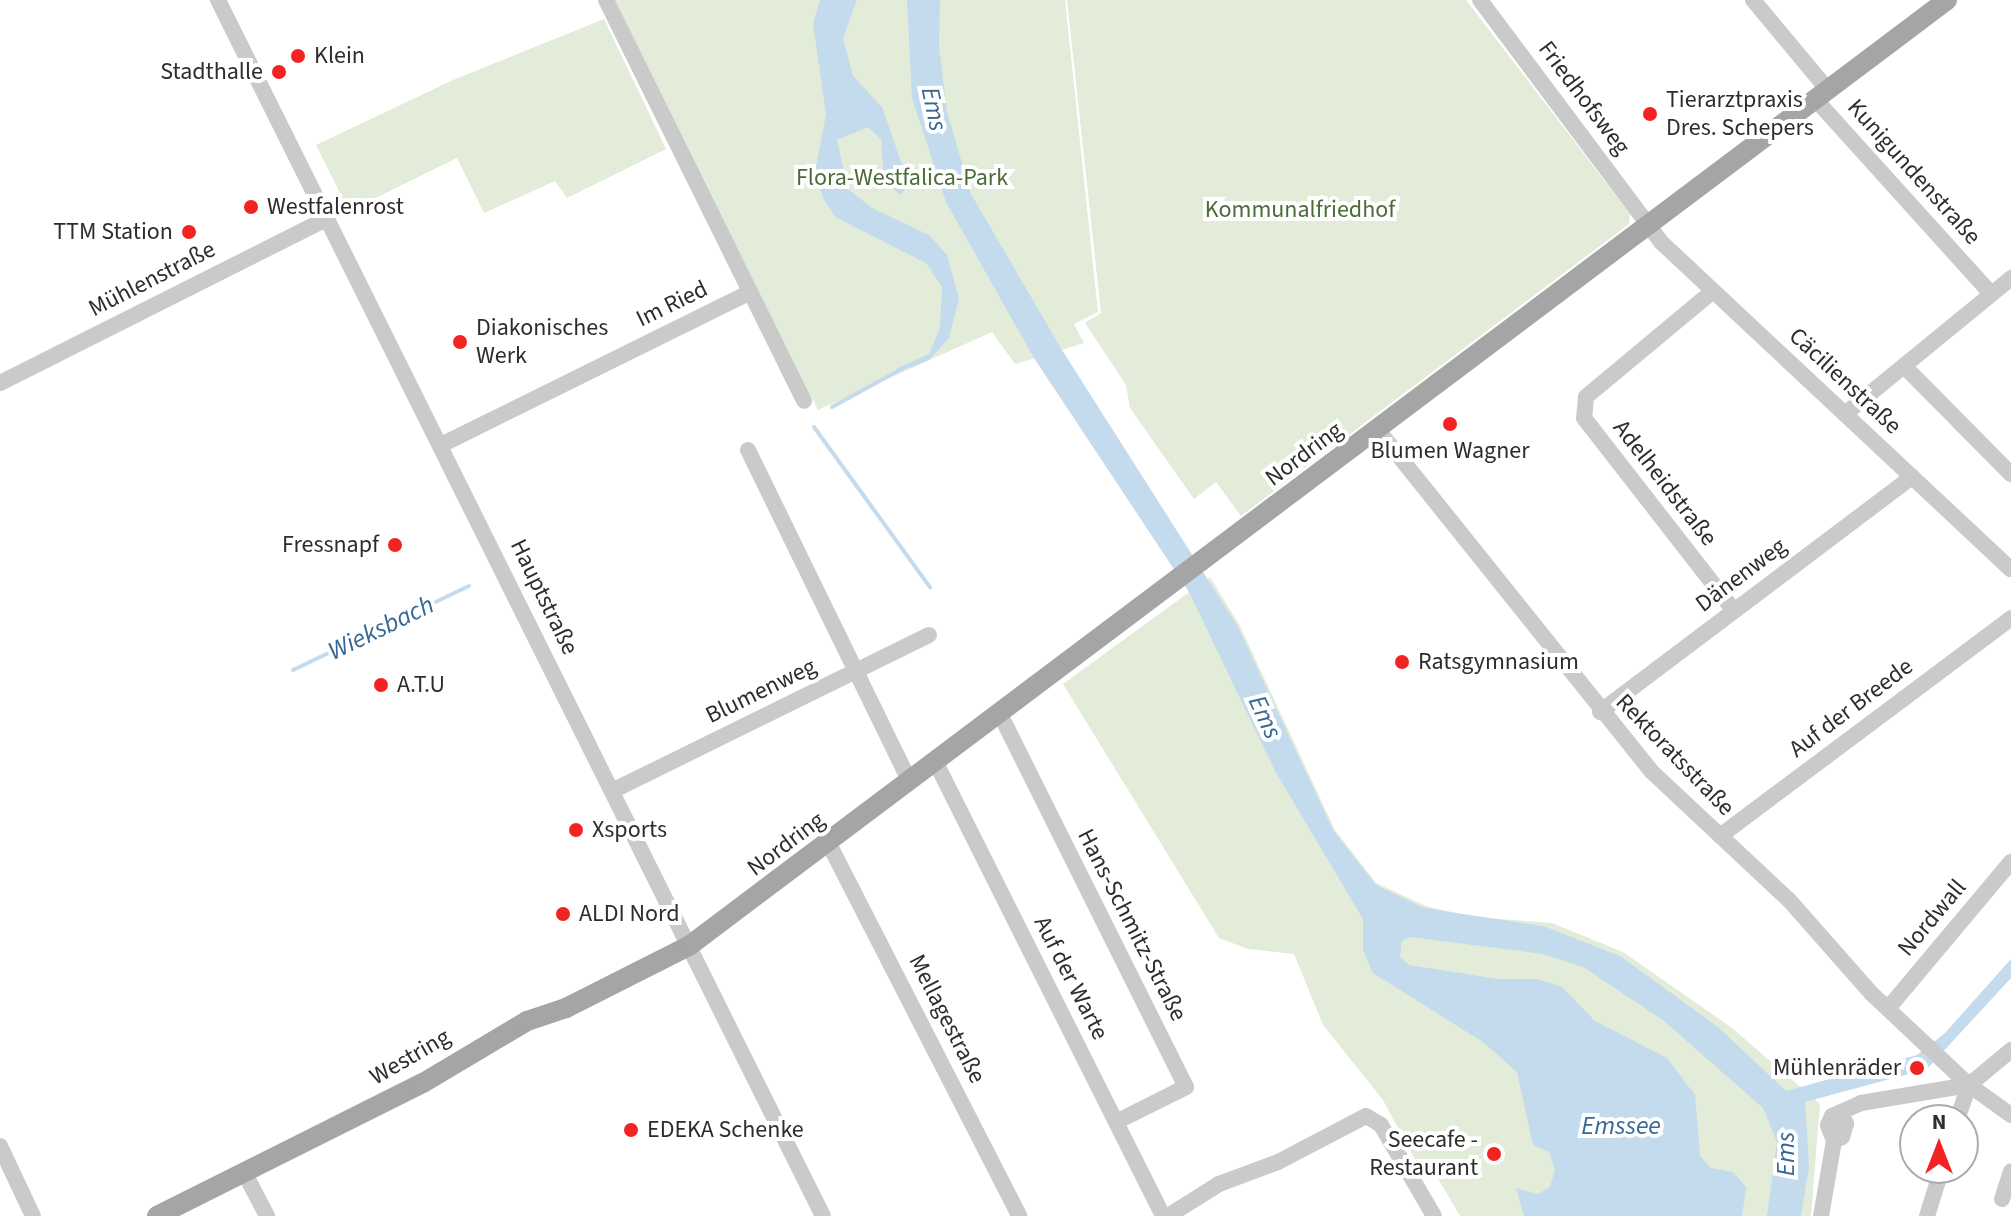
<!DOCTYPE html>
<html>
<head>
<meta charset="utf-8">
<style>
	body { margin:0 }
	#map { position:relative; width:2011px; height:1216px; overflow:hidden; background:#fff; font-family:"Source Sans 3",sans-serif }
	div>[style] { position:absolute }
	.green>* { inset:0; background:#e2ecd9 }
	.water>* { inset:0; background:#c4daed }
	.stream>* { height:4px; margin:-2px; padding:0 2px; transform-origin:2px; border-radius:2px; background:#c4daed }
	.minor>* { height:16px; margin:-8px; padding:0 8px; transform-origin:8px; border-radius:8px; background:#cacaca }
	.major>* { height:20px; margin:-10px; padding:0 10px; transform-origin:10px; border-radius:10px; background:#a5a5a5 }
	.dots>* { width:22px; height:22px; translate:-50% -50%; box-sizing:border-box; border:4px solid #fff; border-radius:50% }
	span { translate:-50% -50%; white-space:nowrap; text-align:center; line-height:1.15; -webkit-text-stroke:8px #fff; paint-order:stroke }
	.poi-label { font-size:24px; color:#2d2d2d }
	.left { translate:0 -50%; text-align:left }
	.right { translate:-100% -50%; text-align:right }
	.street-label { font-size:24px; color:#2d2d2d }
	.park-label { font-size:24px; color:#4b6c38 }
	.water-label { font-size:26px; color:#366895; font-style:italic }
	.north { position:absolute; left:1899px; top:1104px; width:80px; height:80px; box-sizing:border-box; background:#fff; border:2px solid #ababab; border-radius:50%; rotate:0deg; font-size:22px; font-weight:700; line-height:32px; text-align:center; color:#2d2d2d }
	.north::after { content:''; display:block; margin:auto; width:28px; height:36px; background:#f12422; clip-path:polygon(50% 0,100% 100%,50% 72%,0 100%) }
</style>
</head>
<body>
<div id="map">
	<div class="green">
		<div style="clip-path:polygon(614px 0,1065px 0,1098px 312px,1074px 324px,1084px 343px,1015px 364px,992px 332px,818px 410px)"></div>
		<div style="clip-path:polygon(1067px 0,1466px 0,1630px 214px,1629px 224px,1241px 516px,1216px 482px,1194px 499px,1130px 408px,1126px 385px,1085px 323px,1101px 313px)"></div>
		<div style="clip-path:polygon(604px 19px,666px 149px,567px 198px,555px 181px,484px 213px,457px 158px,349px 211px,316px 145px,453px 80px)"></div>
		<div style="clip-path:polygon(1210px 577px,1240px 626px,1335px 830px,1376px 883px,1426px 906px,1473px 917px,1552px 923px,1623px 952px,1732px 1028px,1820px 1104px,1811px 1216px,1460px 1216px,1430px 1165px,1420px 1169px,1383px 1100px,1323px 1025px,1294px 954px,1248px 949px,1219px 938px,1063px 684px)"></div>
	</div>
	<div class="water">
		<div style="clip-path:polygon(820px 0,857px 0,843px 38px,853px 76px,882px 107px,909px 185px,900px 195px,884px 179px,881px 139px,868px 127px,837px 140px,848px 189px,872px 208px,929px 235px,947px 255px,959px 299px,949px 338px,929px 360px,912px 367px,896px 369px,929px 354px,940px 328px,942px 287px,926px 263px,835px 217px,822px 196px,816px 168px,826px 114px,813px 24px)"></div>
		<div style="clip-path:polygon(907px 0,940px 0,939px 46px,947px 112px,971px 194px,1062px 350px,1238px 627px,1333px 830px,1376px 885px,1424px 908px,1543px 926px,1620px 956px,1718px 1027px,1786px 1091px,1917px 1055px,1945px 1033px,2011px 959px,2011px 978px,1927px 1069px,1805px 1102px,1809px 1166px,1801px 1216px,1767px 1216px,1777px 1142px,1763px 1108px,1663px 1020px,1583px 967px,1543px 954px,1410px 937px,1402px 941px,1400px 957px,1409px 965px,1498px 979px,1537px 979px,1562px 987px,1595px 1021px,1667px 1058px,1695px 1095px,1700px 1156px,1711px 1168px,1733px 1172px,1746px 1187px,1742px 1216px,1524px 1216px,1516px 1188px,1538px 1194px,1550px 1187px,1555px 1170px,1549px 1152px,1533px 1145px,1517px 1072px,1483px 1042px,1373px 973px,1363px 950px,1363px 919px,1275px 771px,1189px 592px,1034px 358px,946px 202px,912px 98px)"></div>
	</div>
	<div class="stream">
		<div style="left:832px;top:407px;width:85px;rotate:-28.7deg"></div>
		<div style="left:814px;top:427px;width:198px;rotate:54.1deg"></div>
		<div style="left:293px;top:670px;width:195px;rotate:-25.5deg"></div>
	</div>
	<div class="minor">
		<div style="left:218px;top:0;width:1358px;rotate:63.55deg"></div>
		<div style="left:606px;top:0;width:447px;rotate:63.7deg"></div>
		<div style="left:1480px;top:0;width:302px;rotate:53.2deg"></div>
		<div style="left:1661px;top:242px;width:479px;rotate:43.1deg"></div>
		<div style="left:1753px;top:0;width:117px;rotate:50.2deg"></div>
		<div style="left:1816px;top:100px;width:261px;rotate:47.9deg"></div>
		<div style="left:1713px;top:291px;width:165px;rotate:140.2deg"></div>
		<div style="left:1586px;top:397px;width:21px;rotate:95deg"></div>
		<div style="left:1584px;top:418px;width:244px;rotate:52.1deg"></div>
		<div style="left:1904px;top:366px;width:152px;rotate:45.3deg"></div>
		<div style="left:0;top:383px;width:365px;rotate:-26.7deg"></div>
		<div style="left:1845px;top:414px;width:215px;rotate:-39.3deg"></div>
		<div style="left:1378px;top:430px;width:437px;rotate:51.3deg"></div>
		<div style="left:1651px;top:771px;width:189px;rotate:43.1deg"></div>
		<div style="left:1789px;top:900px;width:125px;rotate:48.6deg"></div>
		<div style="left:1872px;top:994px;width:133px;rotate:43.2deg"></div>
		<div style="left:1969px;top:1085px;width:52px;rotate:35.5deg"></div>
		<div style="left:443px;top:444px;width:343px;rotate:-26.3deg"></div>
		<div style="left:748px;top:450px;width:369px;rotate:64deg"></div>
		<div style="left:1600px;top:712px;width:391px;rotate:-37deg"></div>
		<div style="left:1000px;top:714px;width:417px;rotate:63.5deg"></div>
		<div style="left:1186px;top:1087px;width:78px;rotate:153.4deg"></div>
		<div style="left:936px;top:763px;width:507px;rotate:63.38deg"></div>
		<div style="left:614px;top:790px;width:351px;rotate:-26.2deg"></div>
		<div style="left:1720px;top:836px;width:364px;rotate:-36.8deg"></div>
		<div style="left:829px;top:844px;width:418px;rotate:62.9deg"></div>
		<div style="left:1890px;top:1006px;width:188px;rotate:-50deg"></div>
		<div style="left:1957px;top:1120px;width:37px;rotate:-71deg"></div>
		<div style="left:1969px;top:1085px;width:55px;rotate:-39.8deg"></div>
		<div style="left:1834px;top:1141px;width:9px;rotate:-27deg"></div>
		<div style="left:1842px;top:1137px;width:14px;rotate:-73deg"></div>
		<div style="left:1846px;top:1124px;width:13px;rotate:-117deg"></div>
		<div style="left:0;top:1146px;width:77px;rotate:64.8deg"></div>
		<div style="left:244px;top:1172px;width:50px;rotate:62.4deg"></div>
		<div style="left:2002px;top:1199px;width:29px;rotate:-72deg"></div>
		<div style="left:1168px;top:1216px;width:60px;rotate:-32.1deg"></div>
		<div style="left:1219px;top:1184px;width:63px;rotate:-20.4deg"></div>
		<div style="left:1278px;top:1162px;width:99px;rotate:-27.6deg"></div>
		<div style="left:1366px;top:1116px;width:17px;rotate:31deg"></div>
		<div style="left:1381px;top:1125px;width:105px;rotate:59.8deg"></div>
		<div style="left:1821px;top:1216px;width:76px;rotate:-80.2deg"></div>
		<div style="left:1834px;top:1141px;width:17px;rotate:-111deg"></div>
		<div style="left:1828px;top:1125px;width:10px;rotate:-66deg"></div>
		<div style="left:1832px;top:1116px;width:32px;rotate:-24deg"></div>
		<div style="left:1861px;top:1103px;width:109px;rotate:-9.5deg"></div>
		<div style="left:1927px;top:1216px;width:50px;rotate:-72.6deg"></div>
	</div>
	<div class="major">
		<div style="left:157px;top:1216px;width:297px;rotate:-26.6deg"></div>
		<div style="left:423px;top:1083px;width:121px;rotate:-30.8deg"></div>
		<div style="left:527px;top:1021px;width:41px;rotate:-18.4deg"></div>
		<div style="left:566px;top:1008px;width:138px;rotate:-26.8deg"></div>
		<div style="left:689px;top:946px;width:1574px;rotate:-36.94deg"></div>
	</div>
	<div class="dots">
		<div style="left:298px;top:56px;background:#f12422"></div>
		<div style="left:279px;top:72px;background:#f12422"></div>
		<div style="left:1650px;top:114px;background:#f12422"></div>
		<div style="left:251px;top:207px;background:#f12422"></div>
		<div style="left:189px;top:232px;background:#f12422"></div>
		<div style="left:460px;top:342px;background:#f12422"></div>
		<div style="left:1450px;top:424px;background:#f12422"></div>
		<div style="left:395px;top:545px;background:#f12422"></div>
		<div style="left:1402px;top:662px;background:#f12422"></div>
		<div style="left:381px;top:685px;background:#f12422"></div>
		<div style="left:576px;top:830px;background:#f12422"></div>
		<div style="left:563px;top:914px;background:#f12422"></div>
		<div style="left:1917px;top:1068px;background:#f12422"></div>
		<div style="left:631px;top:1130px;background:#f12422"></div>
		<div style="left:1494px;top:1154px;background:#f12422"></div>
	</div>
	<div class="poi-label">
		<span class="left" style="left:314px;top:56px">Klein</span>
		<span class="right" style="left:263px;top:72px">Stadthalle</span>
		<span class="left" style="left:1666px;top:114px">Tierarztpraxis<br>Dres. Schepers</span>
		<span class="left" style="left:267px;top:207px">Westfalenrost</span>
		<span class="right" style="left:173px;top:232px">TTM Station</span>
		<span class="left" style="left:476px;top:342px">Diakonisches<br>Werk</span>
		<span style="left:1450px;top:451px">Blumen Wagner</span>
		<span class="right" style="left:379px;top:545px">Fressnapf</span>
		<span class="left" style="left:1418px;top:662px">Ratsgymnasium</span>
		<span class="left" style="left:397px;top:685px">A.T.U</span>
		<span class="left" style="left:592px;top:830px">Xsports</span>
		<span class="left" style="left:579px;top:914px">ALDI Nord</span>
		<span class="right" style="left:1901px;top:1068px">Mühlenräder</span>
		<span class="left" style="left:647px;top:1130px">EDEKA Schenke</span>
		<span class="right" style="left:1478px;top:1154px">Seecafe -<br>Restaurant</span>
	</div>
	<div class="street-label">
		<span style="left:1584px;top:98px;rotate:53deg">Friedhofsweg</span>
		<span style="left:1914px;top:172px;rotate:48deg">Kunigundenstraße</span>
		<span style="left:152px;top:279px;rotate:-27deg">Mühlenstraße</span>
		<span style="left:672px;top:304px;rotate:-26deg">Im Ried</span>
		<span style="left:1845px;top:381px;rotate:43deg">Cäcilienstraße</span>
		<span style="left:1304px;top:454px;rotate:-37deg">Nordring</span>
		<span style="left:1665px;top:483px;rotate:52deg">Adelheidstraße</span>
		<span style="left:1741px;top:575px;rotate:-37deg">Dänenweg</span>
		<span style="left:544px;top:597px;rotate:64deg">Hauptstraße</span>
		<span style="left:761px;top:691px;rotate:-26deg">Blumenweg</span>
		<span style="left:1851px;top:708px;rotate:-37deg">Auf der Breede</span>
		<span style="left:1675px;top:755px;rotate:46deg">Rektoratsstraße</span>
		<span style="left:786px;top:844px;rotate:-37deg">Nordring</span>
		<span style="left:1932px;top:918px;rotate:-50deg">Nordwall</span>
		<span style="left:1132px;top:925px;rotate:63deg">Hans-Schmitz-Straße</span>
		<span style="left:1071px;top:978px;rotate:63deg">Auf der Warte</span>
		<span style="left:947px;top:1019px;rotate:63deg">Mellagestraße</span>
		<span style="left:410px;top:1057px;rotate:-30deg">Westring</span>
	</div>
	<div class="park-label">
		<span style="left:902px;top:178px">Flora-Westfalica-Park</span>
		<span style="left:1300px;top:210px">Kommunalfriedhof</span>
	</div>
	<div class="water-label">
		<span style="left:934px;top:109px;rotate:78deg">Ems</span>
		<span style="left:381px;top:628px;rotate:-26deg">Wieksbach</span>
		<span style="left:1265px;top:717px;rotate:65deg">Ems</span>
		<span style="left:1621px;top:1126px">Emssee</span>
		<span style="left:1786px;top:1154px;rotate:-90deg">Ems</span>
	</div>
	<div class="north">N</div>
</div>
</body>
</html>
